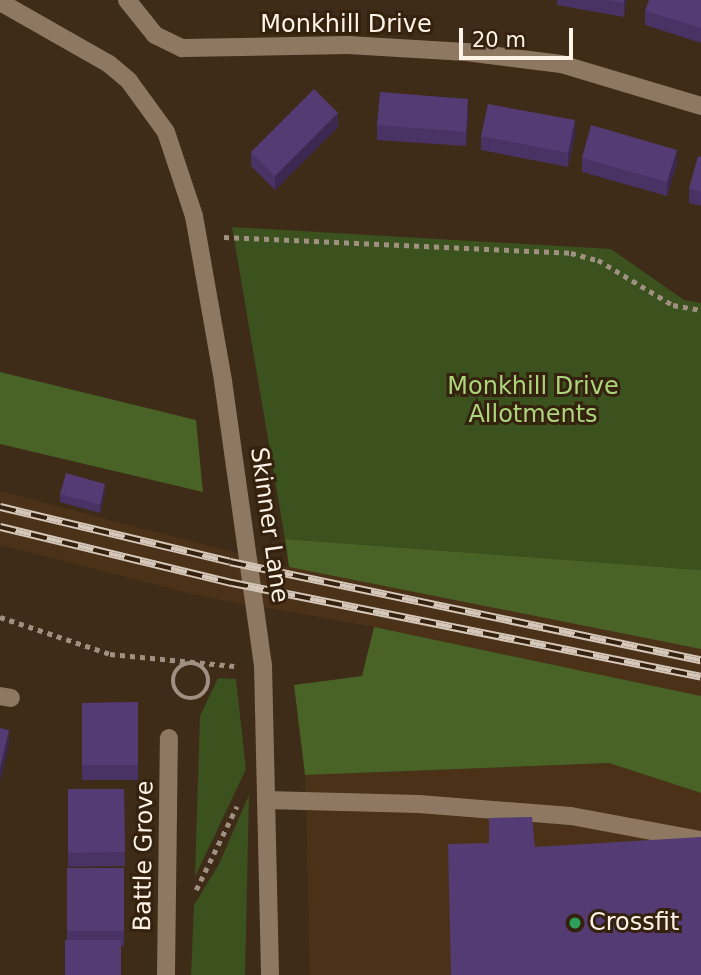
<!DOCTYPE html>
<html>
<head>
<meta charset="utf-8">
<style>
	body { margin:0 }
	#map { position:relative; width:701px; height:975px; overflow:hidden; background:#3e2b18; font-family:"DejaVu Sans",sans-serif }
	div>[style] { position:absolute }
	.built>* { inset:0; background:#4a3118 }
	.green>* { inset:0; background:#3b521e }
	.forest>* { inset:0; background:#486325 }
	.path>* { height:4.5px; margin-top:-2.25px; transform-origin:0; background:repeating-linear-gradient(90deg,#a09081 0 5px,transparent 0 10px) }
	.path>.ring { margin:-2.25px; padding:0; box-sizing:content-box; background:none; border:4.5px solid #a09081; border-radius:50% }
	.minor>* { height:18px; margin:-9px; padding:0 9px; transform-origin:9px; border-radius:9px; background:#8e7862 }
	.rail>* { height:8px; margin-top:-4px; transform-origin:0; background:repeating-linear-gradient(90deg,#34210e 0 16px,#d5c7b9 0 32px); box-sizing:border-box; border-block:2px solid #d5c7b9 }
	.wall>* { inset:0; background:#483364 }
	.shaded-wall>* { inset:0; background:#3b2951 }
	.building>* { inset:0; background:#543b74 }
	.dots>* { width:19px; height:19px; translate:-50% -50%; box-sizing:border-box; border:4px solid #34210e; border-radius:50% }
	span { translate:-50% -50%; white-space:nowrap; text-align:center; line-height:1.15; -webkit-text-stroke:6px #34210e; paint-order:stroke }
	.street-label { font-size:24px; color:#fff2e6 }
	.park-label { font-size:24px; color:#acd57b }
	.poi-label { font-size:24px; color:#fff2e6 }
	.left { translate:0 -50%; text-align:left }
	.scale { position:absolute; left:459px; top:28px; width:114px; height:32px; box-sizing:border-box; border:4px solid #fff2e6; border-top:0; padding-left:9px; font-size:21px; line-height:24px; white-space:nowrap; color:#fff2e6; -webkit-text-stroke:5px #34210e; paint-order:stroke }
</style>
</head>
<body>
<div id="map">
	<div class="built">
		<div style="clip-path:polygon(0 491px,289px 567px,701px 629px,701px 696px,374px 627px,200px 596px,0 545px)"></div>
		<div style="clip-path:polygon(609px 763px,701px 793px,701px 975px,310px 975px,305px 775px)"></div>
	</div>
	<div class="green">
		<div style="clip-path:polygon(232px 227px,611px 249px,684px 300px,701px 303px,701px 570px,285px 539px)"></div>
		<div style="clip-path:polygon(218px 678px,236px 679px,246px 769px,195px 877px,200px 716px)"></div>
		<div style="clip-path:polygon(249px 795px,245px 975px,191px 975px,194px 905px,219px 864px)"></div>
	</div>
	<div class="forest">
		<div style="clip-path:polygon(0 372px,196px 420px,203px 492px,0 444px)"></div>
		<div style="clip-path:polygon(285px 539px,701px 570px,701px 649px,289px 567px)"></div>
		<div style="clip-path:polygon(374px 627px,701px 696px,701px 793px,609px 763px,305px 775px,294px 685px,362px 676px)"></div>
	</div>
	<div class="path">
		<div style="left:224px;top:237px;width:347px;rotate:2.6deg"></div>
		<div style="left:571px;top:253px;width:28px;rotate:15deg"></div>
		<div style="left:598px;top:260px;width:87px;rotate:31deg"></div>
		<div style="left:673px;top:305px;width:28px;rotate:10deg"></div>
		<div style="left:0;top:617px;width:116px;rotate:18.6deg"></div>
		<div style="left:110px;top:654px;width:125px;rotate:5.5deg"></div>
		<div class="ring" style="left:173px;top:663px;width:31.5px;height:31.5px"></div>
		<div style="left:196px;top:890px;width:93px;rotate:-64deg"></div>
	</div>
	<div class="minor">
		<div style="left:127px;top:0;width:45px;rotate:51.3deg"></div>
		<div style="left:155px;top:35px;width:30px;rotate:26deg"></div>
		<div style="left:182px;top:48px;width:166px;rotate:-1deg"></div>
		<div style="left:348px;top:45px;width:118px;rotate:3.4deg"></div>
		<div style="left:466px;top:52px;width:96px;rotate:7.2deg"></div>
		<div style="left:561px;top:64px;width:146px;rotate:16.7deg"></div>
		<div style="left:0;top:2px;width:125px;rotate:29.6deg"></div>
		<div style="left:109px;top:64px;width:26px;rotate:40deg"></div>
		<div style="left:129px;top:81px;width:63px;rotate:54deg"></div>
		<div style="left:166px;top:132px;width:89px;rotate:71.6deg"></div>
		<div style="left:194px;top:216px;width:168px;rotate:80deg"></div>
		<div style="left:223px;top:381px;width:287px;rotate:82deg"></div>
		<div style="left:263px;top:665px;width:310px;rotate:88.7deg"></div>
		<div style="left:0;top:696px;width:11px;rotate:10deg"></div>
		<div style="left:266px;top:800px;width:153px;rotate:1.5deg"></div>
		<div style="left:419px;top:804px;width:152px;rotate:4.5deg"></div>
		<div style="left:571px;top:816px;width:132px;rotate:10.5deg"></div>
		<div style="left:166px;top:975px;width:237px;rotate:-89.3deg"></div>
	</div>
	<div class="rail">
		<div style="left:0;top:507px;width:236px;rotate:13.4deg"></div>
		<div style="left:230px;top:562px;width:481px;rotate:11.8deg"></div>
		<div style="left:0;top:527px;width:239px;rotate:13.6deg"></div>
		<div style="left:232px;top:583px;width:478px;rotate:11.3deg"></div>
	</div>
	<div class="wall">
		<div style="clip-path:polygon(557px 0,626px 0,624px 17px,557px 5px)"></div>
		<div style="clip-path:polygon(701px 0,701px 43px,645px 25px,645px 11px)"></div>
		<div style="clip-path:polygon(468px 113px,466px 146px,377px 140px,377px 125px)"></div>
		<div style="clip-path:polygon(338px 127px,275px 190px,251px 166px,251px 152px)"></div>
		<div style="clip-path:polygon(575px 135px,568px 167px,481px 150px,481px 136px)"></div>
		<div style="clip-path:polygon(701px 157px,701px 206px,689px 203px,689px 188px)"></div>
		<div style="clip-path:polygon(582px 158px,677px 164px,667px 196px,582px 172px)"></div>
		<div style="clip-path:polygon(105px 491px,100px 513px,60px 502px,60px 494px)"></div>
		<div style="clip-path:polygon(138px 702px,138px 780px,82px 780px,82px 703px)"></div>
		<div style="clip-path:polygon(68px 789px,124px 789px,125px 866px,68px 867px)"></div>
		<div style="clip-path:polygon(67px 868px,124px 868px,124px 946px,67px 940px)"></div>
	</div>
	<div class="shaded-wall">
		<div style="clip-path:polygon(624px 0,626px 0,624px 17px)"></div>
		<div style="clip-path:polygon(468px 99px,468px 113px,466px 146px,466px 132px)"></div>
		<div style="clip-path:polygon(338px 113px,338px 127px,275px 190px,275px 176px)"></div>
		<div style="clip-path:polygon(575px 120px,575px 135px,568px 167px,568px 153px)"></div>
		<div style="clip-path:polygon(677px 150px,677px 164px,667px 196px,667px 182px)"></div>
		<div style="clip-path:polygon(105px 484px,105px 491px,100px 513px,100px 505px)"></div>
		<div style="clip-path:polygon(9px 730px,9px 744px,0 783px,0 768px)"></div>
	</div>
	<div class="building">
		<div style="clip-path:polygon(609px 0,624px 0,624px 3px)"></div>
		<div style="clip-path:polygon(649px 0,701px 0,701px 28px,645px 11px)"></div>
		<div style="clip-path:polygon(314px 89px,338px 113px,275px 176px,251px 152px)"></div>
		<div style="clip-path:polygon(380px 92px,468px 99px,466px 132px,377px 125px)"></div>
		<div style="clip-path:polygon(488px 104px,575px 120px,568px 153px,481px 136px)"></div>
		<div style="clip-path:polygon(591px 125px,677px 150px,667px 182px,582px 158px)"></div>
		<div style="clip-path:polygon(698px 156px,701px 157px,701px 192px,689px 188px)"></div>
		<div style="clip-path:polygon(66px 473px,105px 484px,100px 505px,60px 494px)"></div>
		<div style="clip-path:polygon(138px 702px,138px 765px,82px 765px,82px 703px)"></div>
		<div style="clip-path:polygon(0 728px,9px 730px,0 768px)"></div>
		<div style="clip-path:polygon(68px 789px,124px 789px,125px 852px,68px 853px)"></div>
		<div style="clip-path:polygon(532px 817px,535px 847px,701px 837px,701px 975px,451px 975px,448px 844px,489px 843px,489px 818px)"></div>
		<div style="clip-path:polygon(67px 868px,124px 868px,124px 931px,67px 931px)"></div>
		<div style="clip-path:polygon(65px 940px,121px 940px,121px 975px,65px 975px)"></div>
	</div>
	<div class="dots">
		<div style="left:575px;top:923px;background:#2e9e5b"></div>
	</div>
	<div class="street-label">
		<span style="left:346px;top:25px">Monkhill Drive</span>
		<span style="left:269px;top:525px;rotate:82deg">Skinner Lane</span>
		<span style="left:144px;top:856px;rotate:-89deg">Battle Grove</span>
	</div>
	<div class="park-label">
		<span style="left:533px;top:401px">Monkhill Drive<br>Allotments</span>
	</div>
	<div class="poi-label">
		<span class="left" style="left:589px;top:923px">Crossfit</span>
	</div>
	<div class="scale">20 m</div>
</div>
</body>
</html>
